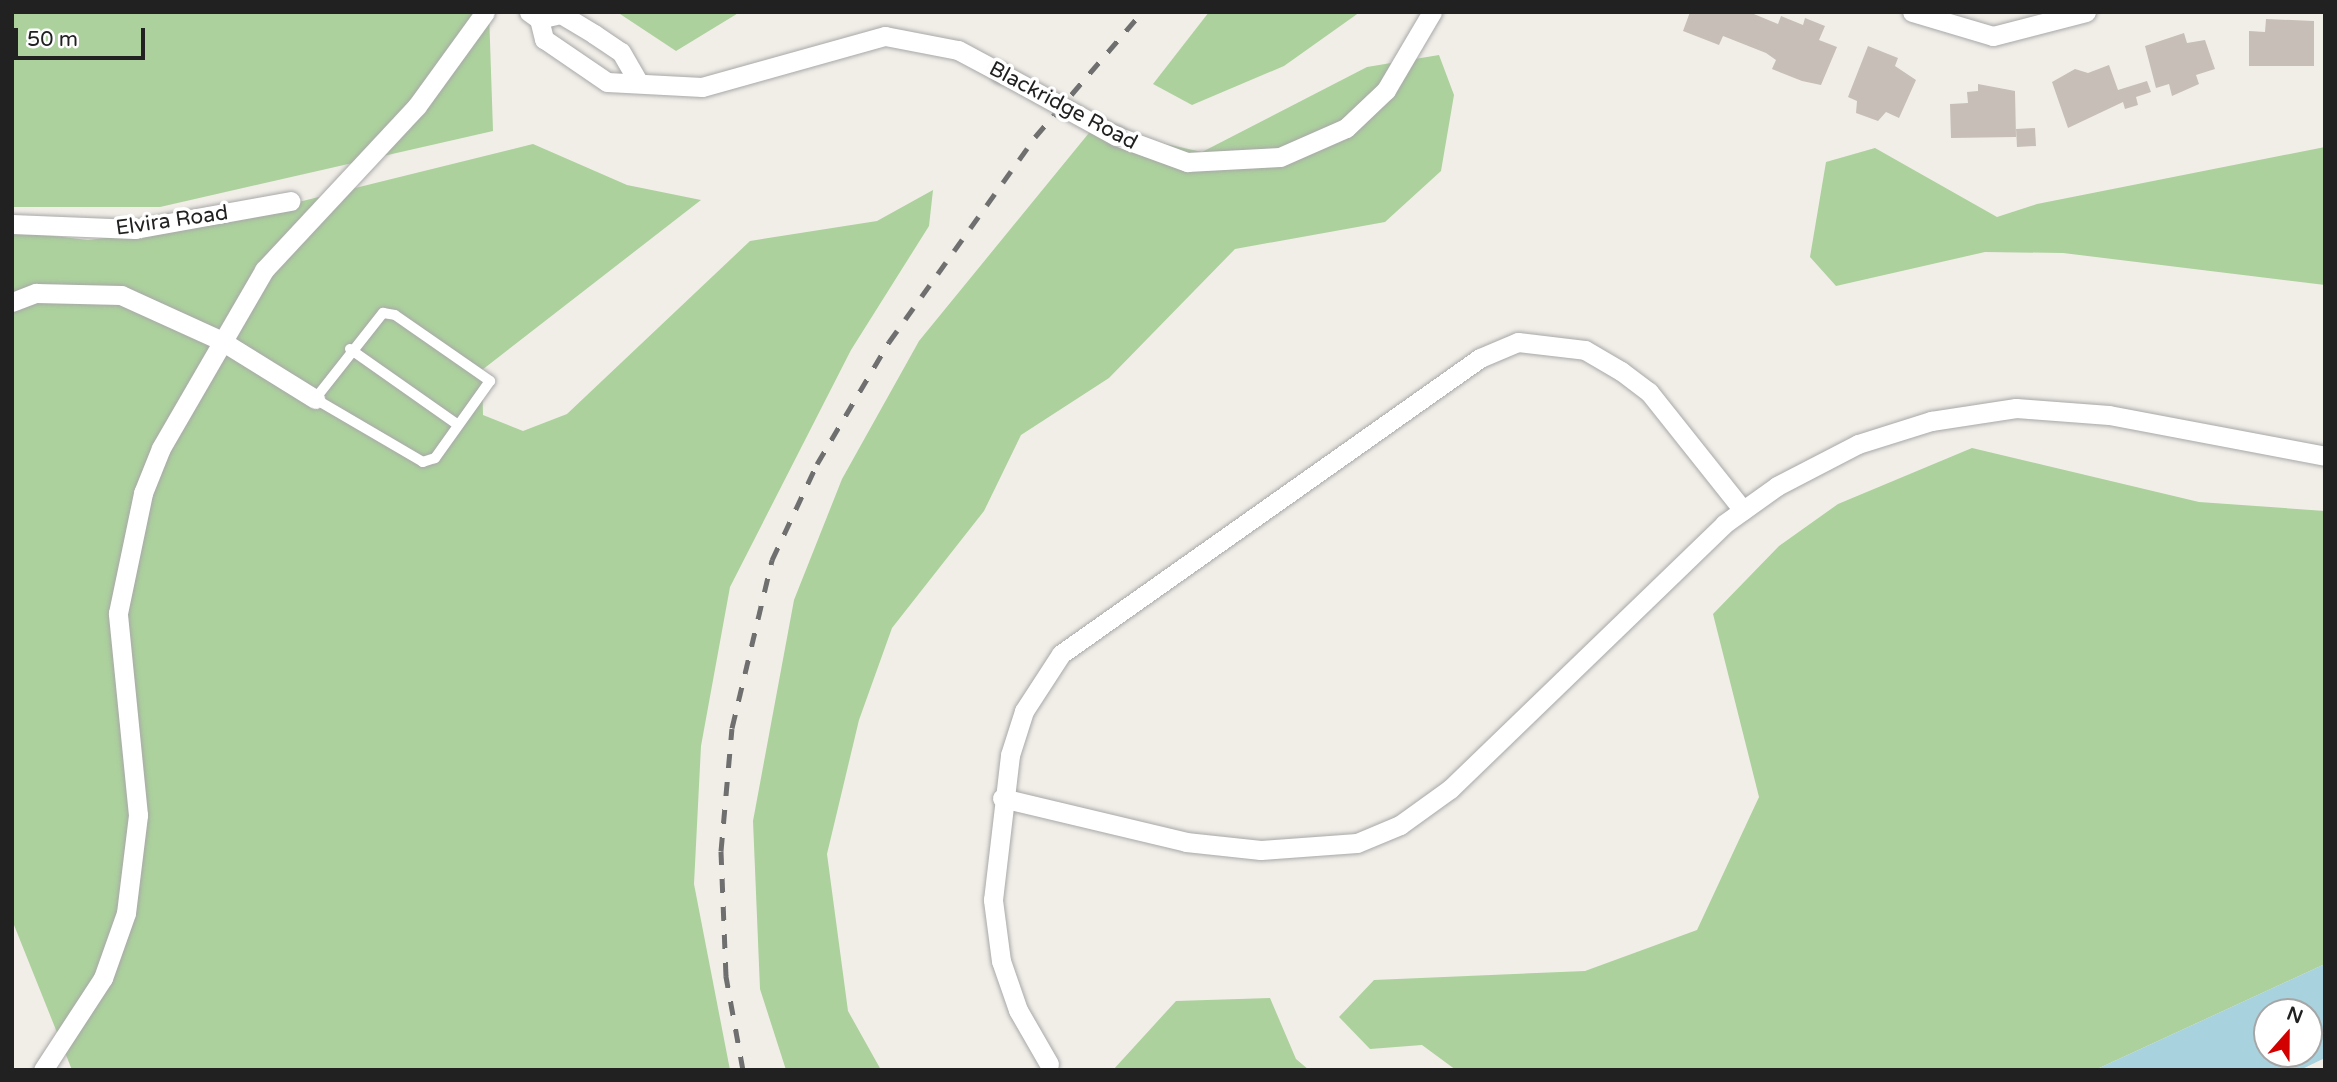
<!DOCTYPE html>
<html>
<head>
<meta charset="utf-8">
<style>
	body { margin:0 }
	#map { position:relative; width:2337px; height:1082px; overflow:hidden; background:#f1eee8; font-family:"Varela Round",sans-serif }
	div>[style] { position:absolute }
	.forest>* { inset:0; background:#acd19d }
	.water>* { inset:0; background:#a9d2df }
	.building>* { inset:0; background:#c6beb7 }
	.roads { filter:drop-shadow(0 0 2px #a8a8a8) drop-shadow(0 0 2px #a8a8a8) }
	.lane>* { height:10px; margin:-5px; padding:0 5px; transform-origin:5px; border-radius:5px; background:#fff }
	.street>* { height:19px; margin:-9.5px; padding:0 9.5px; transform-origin:9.5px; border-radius:9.5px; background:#fff }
	.rail>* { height:5px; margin-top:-2.5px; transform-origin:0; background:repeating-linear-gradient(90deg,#6f6f6f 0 14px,transparent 0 28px) }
	.bridges { filter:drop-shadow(0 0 2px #a8a8a8) drop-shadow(0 0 2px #a8a8a8) }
	.street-bridge>* { height:19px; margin:-9.5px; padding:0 9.5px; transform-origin:9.5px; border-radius:9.5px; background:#fff }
	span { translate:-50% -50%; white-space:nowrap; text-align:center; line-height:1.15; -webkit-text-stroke:7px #fff; paint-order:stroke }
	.street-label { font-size:21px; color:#212121 }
	.frame { position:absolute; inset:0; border:14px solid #212121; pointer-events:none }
	.north { position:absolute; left:2253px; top:998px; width:70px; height:70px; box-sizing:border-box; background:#fff; border:2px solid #a6a6a6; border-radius:50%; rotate:21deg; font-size:19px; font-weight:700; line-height:28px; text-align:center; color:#212121 }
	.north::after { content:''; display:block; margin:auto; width:24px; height:32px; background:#d20100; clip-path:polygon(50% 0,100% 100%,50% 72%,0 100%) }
	.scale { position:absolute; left:14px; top:28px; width:131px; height:32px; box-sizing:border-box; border:4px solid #212121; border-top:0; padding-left:9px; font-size:21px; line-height:24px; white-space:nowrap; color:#212121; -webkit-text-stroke:5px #fff; paint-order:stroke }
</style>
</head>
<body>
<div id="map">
	<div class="forest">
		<div style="clip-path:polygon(12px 12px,489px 12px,493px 131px,160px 207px,12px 207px)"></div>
		<div style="clip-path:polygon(617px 12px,740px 12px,676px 51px)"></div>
		<div style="clip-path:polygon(1209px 12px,1360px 12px,1284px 66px,1192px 105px,1153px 84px)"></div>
		<div style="clip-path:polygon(1439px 55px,1454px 95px,1441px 171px,1385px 222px,1235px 249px,1109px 378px,1021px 435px,984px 511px,892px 628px,859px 720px,827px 854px,848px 1011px,881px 1070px,786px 1070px,760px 989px,753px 821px,794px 600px,842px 479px,919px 341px,1093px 128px,1202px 152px,1367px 67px)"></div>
		<div style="clip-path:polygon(533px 144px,627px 185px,701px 200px,482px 370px,483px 415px,523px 431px,567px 414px,750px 241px,877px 221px,933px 190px,929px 226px,851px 350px,730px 587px,701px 746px,694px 884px,730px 1070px,72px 1070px,12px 920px,12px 231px,88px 240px,193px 228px)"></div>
		<div style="clip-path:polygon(2325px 147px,2325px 285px,2063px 253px,1985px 252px,1836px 286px,1810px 257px,1826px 162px,1875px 148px,1997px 217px,2037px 204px)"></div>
		<div style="clip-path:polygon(1972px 448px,2199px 502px,2325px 511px,2325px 964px,2095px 1070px,1456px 1070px,1422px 1045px,1370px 1049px,1339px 1017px,1374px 980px,1585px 971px,1697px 930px,1759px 797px,1713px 614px,1779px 546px,1838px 504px)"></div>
		<div style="clip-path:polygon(1270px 998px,1296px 1059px,1309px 1070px,1113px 1070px,1176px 1001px)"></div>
	</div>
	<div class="water">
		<div style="clip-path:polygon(evenodd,2325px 964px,2325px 1058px,2300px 1070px,2095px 1070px,2325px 964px,2267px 1012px,2309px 1012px,2309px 1054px,2267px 1054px,2267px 1012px)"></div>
	</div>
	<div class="building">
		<div style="clip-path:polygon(1690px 12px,1749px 12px,1778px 24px,1781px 16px,1803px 25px,1805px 18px,1825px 26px,1819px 40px,1837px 47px,1821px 85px,1802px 81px,1772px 69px,1776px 60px,1766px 53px,1723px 36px,1719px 45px,1683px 31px)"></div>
		<div style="clip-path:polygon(2266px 19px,2314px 21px,2314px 66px,2249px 66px,2249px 31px,2265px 32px)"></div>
		<div style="clip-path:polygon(2184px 33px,2187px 43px,2205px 40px,2215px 69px,2196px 75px,2199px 84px,2172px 96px,2169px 84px,2156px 88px,2145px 46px)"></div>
		<div style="clip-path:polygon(1868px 46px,1898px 58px,1895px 66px,1916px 80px,1899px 118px,1886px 112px,1878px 121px,1856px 113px,1857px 101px,1848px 97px)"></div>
		<div style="clip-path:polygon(2109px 65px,2118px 90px,2147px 81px,2151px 92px,2136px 97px,2138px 105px,2125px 109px,2123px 102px,2068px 128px,2052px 82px,2075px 69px,2088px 73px)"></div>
		<div style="clip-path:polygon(1978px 84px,2015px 91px,2016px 137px,1951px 138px,1950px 104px,1968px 103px,1967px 92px,1978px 91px)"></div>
		<div style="clip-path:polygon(2035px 128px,2036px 146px,2017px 147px,2016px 129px)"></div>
	</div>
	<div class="roads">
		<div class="lane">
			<div style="left:383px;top:313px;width:12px;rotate:9deg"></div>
			<div style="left:395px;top:315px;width:116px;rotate:34.8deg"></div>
			<div style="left:490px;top:381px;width:95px;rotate:125.5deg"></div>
			<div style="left:435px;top:458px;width:13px;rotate:162deg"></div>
			<div style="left:423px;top:462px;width:125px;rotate:-149.7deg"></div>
			<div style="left:315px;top:399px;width:110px;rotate:-51.7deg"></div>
			<div style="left:350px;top:349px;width:132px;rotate:35.1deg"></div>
		</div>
		<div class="street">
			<div style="left:529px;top:12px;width:12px;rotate:35deg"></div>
			<div style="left:539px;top:19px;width:21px;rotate:76deg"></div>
			<div style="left:544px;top:39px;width:76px;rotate:34.3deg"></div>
			<div style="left:607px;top:82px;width:95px;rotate:3deg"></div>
			<div style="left:702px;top:87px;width:190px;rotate:-15.6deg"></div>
			<div style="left:885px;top:36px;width:74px;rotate:10.9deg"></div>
			<div style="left:958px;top:50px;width:49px;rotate:28.1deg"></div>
			<div style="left:1912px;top:12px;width:84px;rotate:16.5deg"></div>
			<div style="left:1993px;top:36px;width:96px;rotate:-14.5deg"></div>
			<div style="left:539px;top:19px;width:23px;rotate:-13deg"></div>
			<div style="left:561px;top:14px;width:39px;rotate:31deg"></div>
			<div style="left:594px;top:34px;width:32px;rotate:34deg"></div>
			<div style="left:621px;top:52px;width:34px;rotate:60deg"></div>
			<div style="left:1116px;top:136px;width:76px;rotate:20.1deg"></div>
			<div style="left:1187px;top:162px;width:93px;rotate:-3.1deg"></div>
			<div style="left:1280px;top:157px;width:72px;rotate:-23.7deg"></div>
			<div style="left:1346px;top:128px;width:55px;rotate:-43.5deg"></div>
			<div style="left:1386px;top:90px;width:91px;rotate:-59.5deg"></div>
			<div style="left:12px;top:224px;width:123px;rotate:2.3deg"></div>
			<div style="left:135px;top:229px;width:158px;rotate:-10.2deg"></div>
			<div style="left:12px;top:302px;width:26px;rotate:-21deg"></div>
			<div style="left:36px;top:293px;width:85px;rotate:1.3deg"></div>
			<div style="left:121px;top:295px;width:109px;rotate:24.4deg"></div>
			<div style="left:220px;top:340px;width:112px;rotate:31.8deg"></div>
			<div style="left:1002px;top:798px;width:189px;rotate:13.4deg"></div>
			<div style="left:1186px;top:842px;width:75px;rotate:6.1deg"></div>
			<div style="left:1261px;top:850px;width:96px;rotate:-4.2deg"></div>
			<div style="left:1357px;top:843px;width:47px;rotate:-22.7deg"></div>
			<div style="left:1400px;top:825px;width:62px;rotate:-35.8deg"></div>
			<div style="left:1450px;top:789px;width:381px;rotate:-44deg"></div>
			<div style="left:1724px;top:524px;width:65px;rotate:-35.6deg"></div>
			<div style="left:1777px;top:486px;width:91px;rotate:-27.4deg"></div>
			<div style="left:1858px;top:444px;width:77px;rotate:-17.5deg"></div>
			<div style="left:1931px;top:421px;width:86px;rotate:-8.7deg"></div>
			<div style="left:2016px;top:408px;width:93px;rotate:4.3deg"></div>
			<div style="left:2109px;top:415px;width:220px;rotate:10.7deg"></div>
			<div style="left:1049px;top:1064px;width:62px;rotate:-119.9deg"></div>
			<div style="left:1018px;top:1010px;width:52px;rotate:-109.1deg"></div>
			<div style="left:1001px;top:961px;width:62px;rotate:-97.5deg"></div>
			<div style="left:993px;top:900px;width:146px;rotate:-83.3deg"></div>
			<div style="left:1010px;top:755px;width:46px;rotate:-72.3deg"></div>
			<div style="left:1024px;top:711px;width:68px;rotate:-57deg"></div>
			<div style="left:1061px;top:654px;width:513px;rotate:-35.24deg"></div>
			<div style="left:1480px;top:358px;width:41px;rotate:-22.8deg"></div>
			<div style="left:1518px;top:342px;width:67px;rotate:6.8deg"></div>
			<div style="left:1585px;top:350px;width:42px;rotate:30.3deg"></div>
			<div style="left:1621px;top:371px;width:35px;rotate:37deg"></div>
			<div style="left:1649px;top:392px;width:151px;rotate:51.5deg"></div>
			<div style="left:43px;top:1070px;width:110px;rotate:-56.9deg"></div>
			<div style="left:103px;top:978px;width:69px;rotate:-70.5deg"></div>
			<div style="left:126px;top:913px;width:99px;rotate:-83deg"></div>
			<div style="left:138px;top:815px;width:203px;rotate:-95.7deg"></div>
			<div style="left:118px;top:613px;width:123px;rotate:-78.2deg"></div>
			<div style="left:143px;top:493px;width:48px;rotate:-68.2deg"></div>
			<div style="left:161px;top:448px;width:206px;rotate:-59.9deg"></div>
			<div style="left:264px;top:270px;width:224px;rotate:-47deg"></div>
			<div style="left:417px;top:106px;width:116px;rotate:-54.1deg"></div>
		</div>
	</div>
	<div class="rail">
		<div style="left:743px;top:1070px;width:96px;rotate:-100.3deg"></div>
		<div style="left:726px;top:976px;width:125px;rotate:-92.3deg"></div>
		<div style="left:721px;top:851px;width:123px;rotate:-84.9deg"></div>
		<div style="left:732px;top:728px;width:173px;rotate:-76.6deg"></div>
		<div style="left:772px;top:560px;width:106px;rotate:-64.9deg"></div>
		<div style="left:817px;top:464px;width:142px;rotate:-59.5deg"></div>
		<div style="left:889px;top:342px;width:252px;rotate:-54.5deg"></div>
		<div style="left:1035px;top:137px;width:165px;rotate:-49.4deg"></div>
	</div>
	<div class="bridges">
		<div class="street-bridge">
			<div style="left:1001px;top:73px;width:131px;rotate:28.7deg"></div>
		</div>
	</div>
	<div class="street-label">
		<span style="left:1063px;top:106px;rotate:28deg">Blackridge Road</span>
		<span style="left:172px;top:221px;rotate:-8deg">Elvira Road</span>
	</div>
	<div class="frame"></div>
	<div class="north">N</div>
	<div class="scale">50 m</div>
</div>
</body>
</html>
